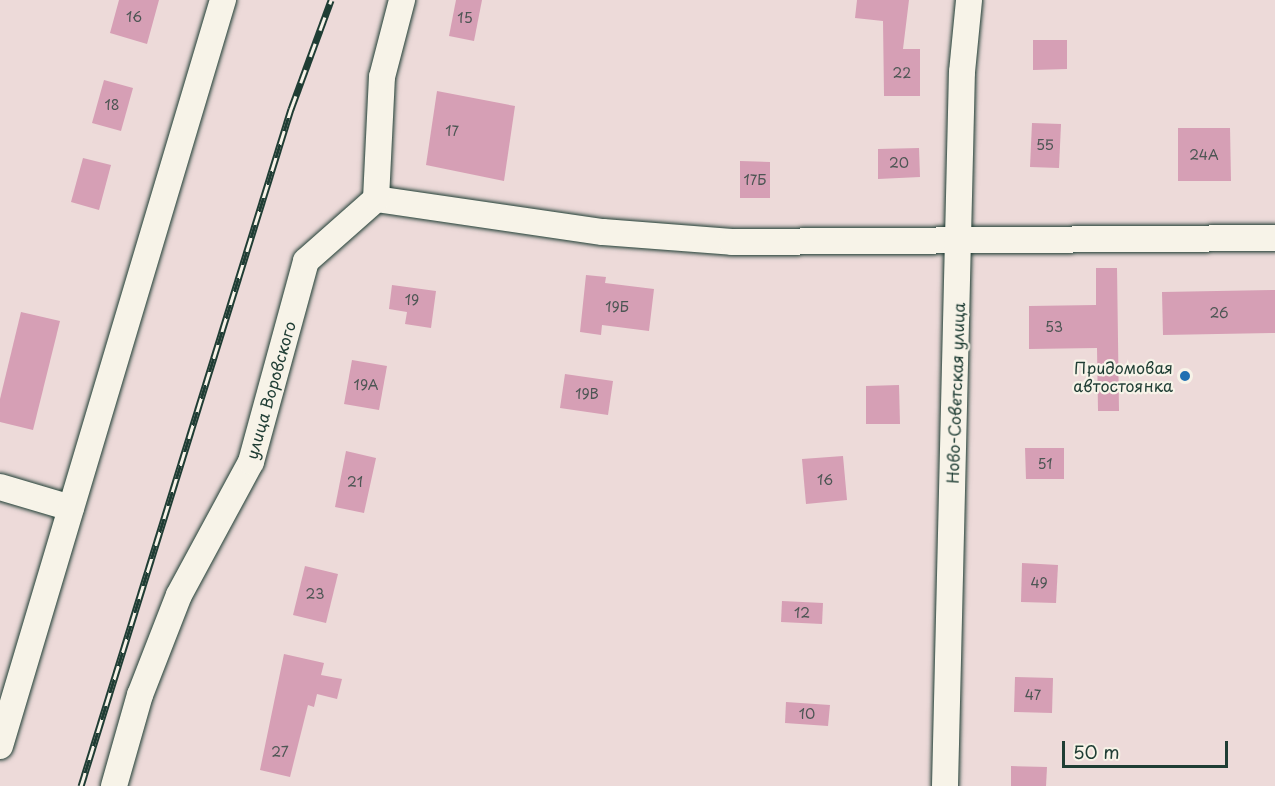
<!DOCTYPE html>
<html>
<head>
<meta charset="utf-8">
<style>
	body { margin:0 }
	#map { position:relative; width:1275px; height:786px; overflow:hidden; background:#eddad9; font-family:"Playpen Sans",sans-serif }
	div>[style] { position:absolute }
	.building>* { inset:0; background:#d69fb5 }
	.roads { filter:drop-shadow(0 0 2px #1f3d34) drop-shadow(0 0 2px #1f3d34) }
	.minor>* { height:26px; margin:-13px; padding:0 13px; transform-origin:13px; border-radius:13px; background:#f7f3e8 }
	.rail>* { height:7px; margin-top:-3.5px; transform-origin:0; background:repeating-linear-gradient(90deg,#f7f3e8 0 14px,#1f3d34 0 28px); box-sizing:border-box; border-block:2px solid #1f3d34 }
	.dots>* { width:16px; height:16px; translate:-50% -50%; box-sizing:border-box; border:3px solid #f7f3e8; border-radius:50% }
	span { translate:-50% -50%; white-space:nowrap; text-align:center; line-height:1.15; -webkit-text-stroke:4.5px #f7f3e8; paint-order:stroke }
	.number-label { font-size:14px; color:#4d5654 }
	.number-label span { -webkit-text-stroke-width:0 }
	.poi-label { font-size:16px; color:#1f3d34 }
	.right { translate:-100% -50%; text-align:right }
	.street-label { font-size:16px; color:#1f3d34 }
	.scale { position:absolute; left:1062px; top:741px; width:166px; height:27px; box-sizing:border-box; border:3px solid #1f3d34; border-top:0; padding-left:8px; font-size:18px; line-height:21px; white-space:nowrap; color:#1f3d34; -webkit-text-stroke:4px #f7f3e8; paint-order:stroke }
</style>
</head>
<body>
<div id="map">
	<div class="building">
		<div style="clip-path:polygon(119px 0,159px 0,147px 44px,110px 33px)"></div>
		<div style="clip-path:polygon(456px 0,482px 0,474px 41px,449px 36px)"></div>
		<div style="clip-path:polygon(857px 0,909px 0,903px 49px,920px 49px,920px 96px,884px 96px,883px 21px,855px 18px)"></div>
		<div style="clip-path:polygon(1033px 40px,1067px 40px,1067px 69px,1033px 70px)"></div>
		<div style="clip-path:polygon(104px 80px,133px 88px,121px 131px,92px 123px)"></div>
		<div style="clip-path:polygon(437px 91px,515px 106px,504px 181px,426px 165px)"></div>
		<div style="clip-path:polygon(1032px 123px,1061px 124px,1059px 168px,1030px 167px)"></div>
		<div style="clip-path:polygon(1178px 128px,1230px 128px,1231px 181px,1178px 181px)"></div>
		<div style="clip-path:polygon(919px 148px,920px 177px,878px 179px,878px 149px)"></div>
		<div style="clip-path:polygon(83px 158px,111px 165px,99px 210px,71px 202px)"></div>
		<div style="clip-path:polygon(740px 161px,770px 162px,770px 198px,740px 198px)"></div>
		<div style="clip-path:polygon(1096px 268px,1117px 268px,1119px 411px,1098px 411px,1097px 348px,1029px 349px,1029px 306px,1096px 305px)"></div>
		<div style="clip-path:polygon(586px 275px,606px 277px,605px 283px,654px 289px,649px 331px,602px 325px,601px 335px,580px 332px)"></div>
		<div style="clip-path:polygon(392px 285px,436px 291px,431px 328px,405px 324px,407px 312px,389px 309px)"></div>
		<div style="clip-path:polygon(1275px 290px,1275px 333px,1163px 335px,1162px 292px)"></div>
		<div style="clip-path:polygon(21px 312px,60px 321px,33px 430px,0 422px,0 399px)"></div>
		<div style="clip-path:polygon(352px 360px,387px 366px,379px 410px,344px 404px)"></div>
		<div style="clip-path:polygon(565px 374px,613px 381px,608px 415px,560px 408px)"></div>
		<div style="clip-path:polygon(899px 385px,900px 424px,866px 424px,866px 386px)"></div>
		<div style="clip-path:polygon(1025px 448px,1064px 448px,1064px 479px,1026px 479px)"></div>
		<div style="clip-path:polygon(346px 451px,376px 458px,364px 513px,335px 507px)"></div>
		<div style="clip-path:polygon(843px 456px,847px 500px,806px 504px,802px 459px)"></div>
		<div style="clip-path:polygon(1022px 563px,1058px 565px,1056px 603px,1021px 602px)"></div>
		<div style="clip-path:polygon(305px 566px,338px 574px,326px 623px,293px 615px)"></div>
		<div style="clip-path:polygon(782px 601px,823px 603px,822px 624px,781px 622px)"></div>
		<div style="clip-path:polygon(284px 654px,324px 663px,321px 675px,342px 679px,337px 699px,317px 694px,314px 707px,308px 705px,290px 777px,260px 770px)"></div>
		<div style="clip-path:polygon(1015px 677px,1053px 678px,1052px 713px,1014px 712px)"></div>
		<div style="clip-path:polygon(786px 702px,830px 705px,828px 726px,785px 723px)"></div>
		<div style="clip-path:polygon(1011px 766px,1047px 767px,1046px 786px,1011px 786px)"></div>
	</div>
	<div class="roads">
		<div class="minor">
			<div style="left:376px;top:199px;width:229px;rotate:8.3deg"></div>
			<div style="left:603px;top:232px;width:129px;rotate:4.4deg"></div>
			<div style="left:732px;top:242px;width:543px;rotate:-0.42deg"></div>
			<div style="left:0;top:487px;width:74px;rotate:16.5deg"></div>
			<div style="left:0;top:746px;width:779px;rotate:-73.36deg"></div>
			<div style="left:114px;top:786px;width:95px;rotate:-74.1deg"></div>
			<div style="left:140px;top:695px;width:107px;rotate:-68.7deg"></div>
			<div style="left:179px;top:595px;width:151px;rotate:-61.6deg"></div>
			<div style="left:251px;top:462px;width:208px;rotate:-74.7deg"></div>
			<div style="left:306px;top:261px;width:94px;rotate:-41.5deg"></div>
			<div style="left:376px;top:199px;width:122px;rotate:-87.2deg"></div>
			<div style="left:382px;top:77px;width:80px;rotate:-75.4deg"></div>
			<div style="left:945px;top:786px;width:714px;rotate:-88.64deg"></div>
			<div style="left:962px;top:72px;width:72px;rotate:-84.4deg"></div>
		</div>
	</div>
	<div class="rail">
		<div style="left:81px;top:786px;width:709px;rotate:-72.77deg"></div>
		<div style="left:291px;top:109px;width:116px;rotate:-69.8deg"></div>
	</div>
	<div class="dots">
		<div style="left:1185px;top:376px;background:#1f6fb2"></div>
	</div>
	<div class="number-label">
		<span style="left:134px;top:17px">16</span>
		<span style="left:465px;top:18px">15</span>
		<span style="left:902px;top:73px">22</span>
		<span style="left:112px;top:105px">18</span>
		<span style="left:452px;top:131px">17</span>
		<span style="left:1045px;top:145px">55</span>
		<span style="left:1204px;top:155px">24А</span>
		<span style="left:899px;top:163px">20</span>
		<span style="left:755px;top:180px">17Б</span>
		<span style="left:412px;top:300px">19</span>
		<span style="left:617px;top:307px">19Б</span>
		<span style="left:1219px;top:313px">26</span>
		<span style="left:1054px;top:327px">53</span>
		<span style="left:366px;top:385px">19А</span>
		<span style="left:587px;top:394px">19В</span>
		<span style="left:1045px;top:464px">51</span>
		<span style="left:825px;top:480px">16</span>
		<span style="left:355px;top:482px">21</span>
		<span style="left:1039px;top:583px">49</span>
		<span style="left:315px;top:594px">23</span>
		<span style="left:802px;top:613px">12</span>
		<span style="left:1033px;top:695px">47</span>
		<span style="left:807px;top:714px">10</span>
		<span style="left:280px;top:752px">27</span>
	</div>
	<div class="poi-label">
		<span class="right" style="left:1173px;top:376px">Придомовая<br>автостоянка</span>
	</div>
	<div class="street-label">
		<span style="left:270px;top:390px;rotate:-74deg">улица Воровского</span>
		<span style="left:955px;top:393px;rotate:-88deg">Ново-Советская улица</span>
	</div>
	<div class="scale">50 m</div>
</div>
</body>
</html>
